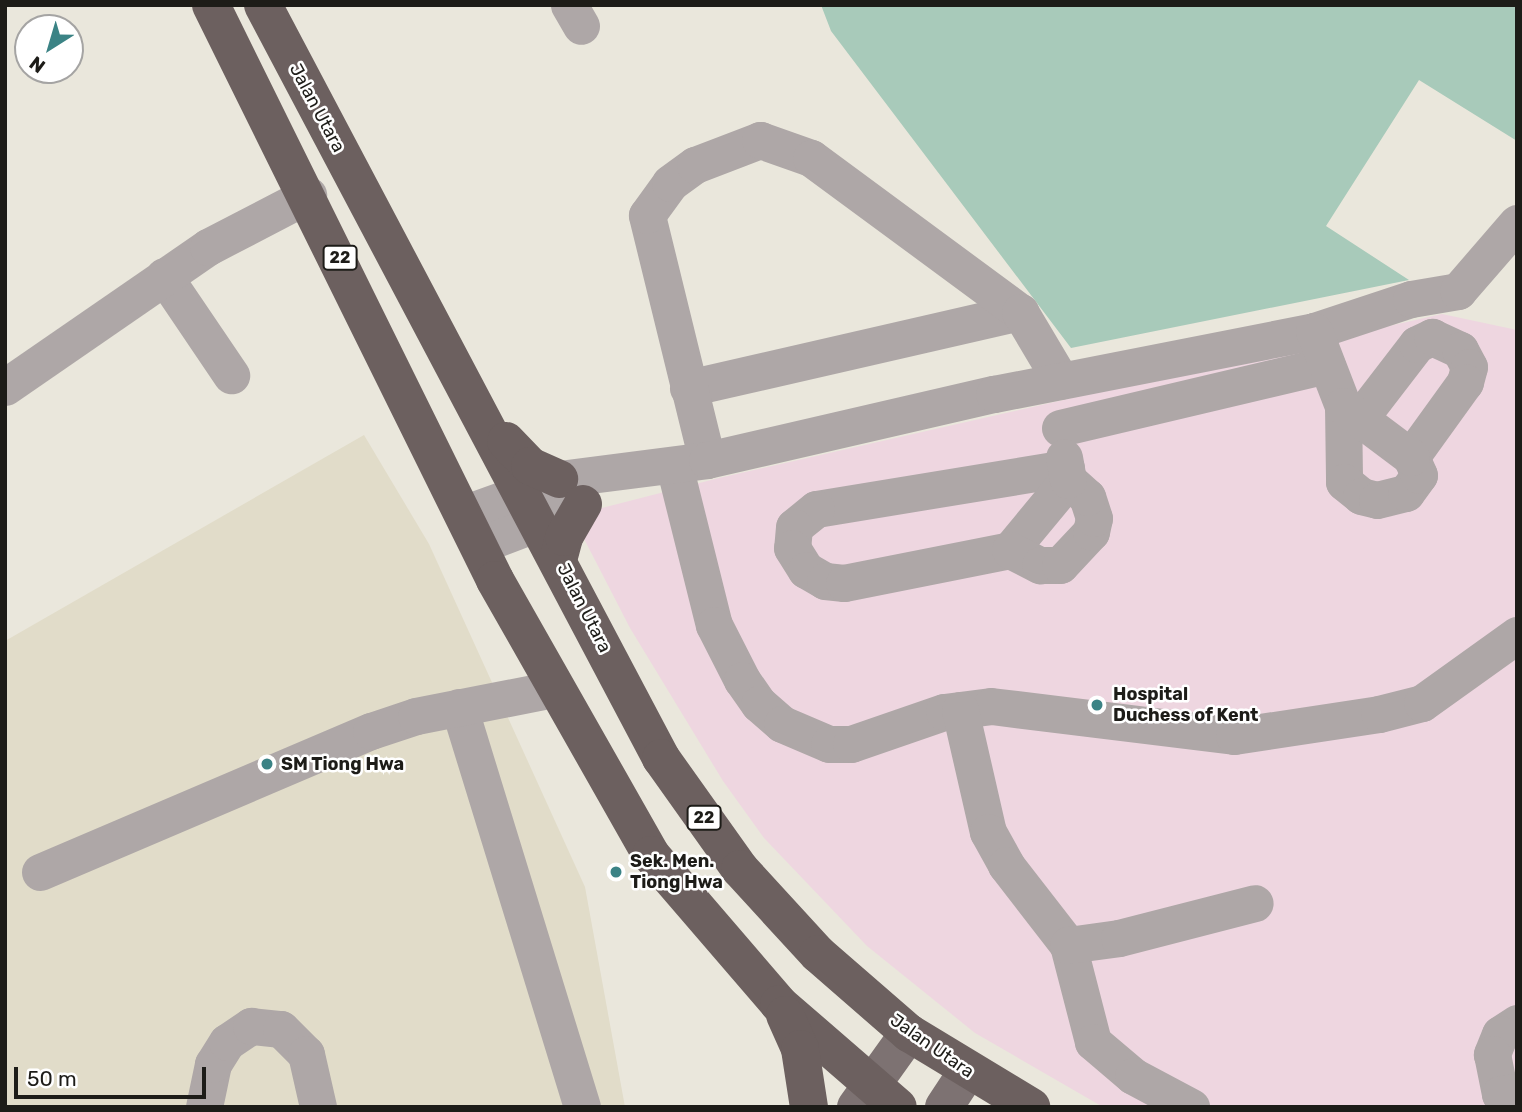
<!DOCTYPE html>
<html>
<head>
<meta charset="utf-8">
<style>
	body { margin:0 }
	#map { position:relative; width:1522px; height:1112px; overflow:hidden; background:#eae7dc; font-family:Rubik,sans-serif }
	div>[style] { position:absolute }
	.built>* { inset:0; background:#e1dcc9 }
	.medical>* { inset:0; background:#eed6e0 }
	.green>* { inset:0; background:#a8caba }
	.minor>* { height:37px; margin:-18.5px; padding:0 18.5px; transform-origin:18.5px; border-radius:18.5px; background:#aea7a7 }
	.major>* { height:38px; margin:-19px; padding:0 19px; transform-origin:19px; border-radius:19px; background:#7d7272 }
	.highway>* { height:38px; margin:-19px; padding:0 19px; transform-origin:19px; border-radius:19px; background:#6c605f }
	.dots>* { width:19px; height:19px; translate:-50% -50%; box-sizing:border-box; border:4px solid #fff; border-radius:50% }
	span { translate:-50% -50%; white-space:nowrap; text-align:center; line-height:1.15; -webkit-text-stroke:5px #fff; paint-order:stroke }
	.shield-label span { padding:2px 5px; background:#fff; border:2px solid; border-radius:5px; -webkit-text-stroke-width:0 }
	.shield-label { font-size:16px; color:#1d1c18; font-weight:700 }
	.street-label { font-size:18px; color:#1d1c18 }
	.poi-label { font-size:18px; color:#1d1c18; font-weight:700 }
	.left { translate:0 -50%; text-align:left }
	.frame { position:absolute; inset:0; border:7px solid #1d1c18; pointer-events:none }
	.north { position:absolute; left:14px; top:14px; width:70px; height:70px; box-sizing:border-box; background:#fff; border:2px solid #a5a4a3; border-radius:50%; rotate:217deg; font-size:19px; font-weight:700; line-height:28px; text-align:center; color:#1d1c18 }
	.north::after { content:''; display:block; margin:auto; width:24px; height:32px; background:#3b8385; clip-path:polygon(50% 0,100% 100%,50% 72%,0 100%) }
	.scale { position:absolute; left:14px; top:1067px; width:192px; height:32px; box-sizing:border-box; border:4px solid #1d1c18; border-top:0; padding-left:9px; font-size:21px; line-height:24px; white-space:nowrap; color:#1d1c18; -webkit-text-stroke:5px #fff; paint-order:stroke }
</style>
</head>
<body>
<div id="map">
	<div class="built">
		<div style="clip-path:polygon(364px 435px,429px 544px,585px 887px,625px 1107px,5px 1107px,5px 641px)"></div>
	</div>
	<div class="medical">
		<div style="clip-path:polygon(1442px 314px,1517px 330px,1517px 1107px,1103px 1107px,975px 1033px,867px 946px,764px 838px,723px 781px,630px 628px,580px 531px,598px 509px,719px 478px)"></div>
	</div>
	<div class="green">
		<div style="clip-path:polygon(821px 5px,1517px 5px,1517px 141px,1419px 80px,1326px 226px,1409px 280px,1071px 348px,831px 31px)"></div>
	</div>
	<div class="minor">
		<div style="left:569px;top:5px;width:24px;rotate:60deg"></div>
		<div style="left:164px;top:276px;width:120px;rotate:55.9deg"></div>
		<div style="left:1314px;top:331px;width:102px;rotate:-18.3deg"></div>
		<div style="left:1411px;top:299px;width:48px;rotate:-9.7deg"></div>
		<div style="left:1458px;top:291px;width:90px;rotate:-49.1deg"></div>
		<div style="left:5px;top:387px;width:247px;rotate:-34.6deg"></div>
		<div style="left:208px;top:247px;width:113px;rotate:-27.5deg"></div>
		<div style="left:688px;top:388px;width:341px;rotate:-12.9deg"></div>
		<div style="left:1360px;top:418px;width:93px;rotate:-52.4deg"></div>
		<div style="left:1417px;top:344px;width:17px;rotate:-25deg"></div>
		<div style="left:1432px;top:337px;width:31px;rotate:25deg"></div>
		<div style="left:1460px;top:350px;width:19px;rotate:62deg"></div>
		<div style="left:1469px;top:367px;width:16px;rotate:105deg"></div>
		<div style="left:1465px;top:382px;width:92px;rotate:125.8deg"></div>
		<div style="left:1060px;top:428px;width:274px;rotate:-13.3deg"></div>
		<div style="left:707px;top:460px;width:252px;rotate:-103.8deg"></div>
		<div style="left:647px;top:215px;width:39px;rotate:-54deg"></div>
		<div style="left:670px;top:183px;width:31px;rotate:-36deg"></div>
		<div style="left:695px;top:165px;width:70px;rotate:-21deg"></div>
		<div style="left:760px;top:140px;width:54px;rotate:19.4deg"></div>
		<div style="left:811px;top:158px;width:260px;rotate:36.4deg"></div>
		<div style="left:1020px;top:312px;width:80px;rotate:59.3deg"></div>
		<div style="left:674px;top:465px;width:165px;rotate:76deg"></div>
		<div style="left:714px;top:625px;width:62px;rotate:63deg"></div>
		<div style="left:742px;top:680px;width:29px;rotate:55deg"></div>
		<div style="left:759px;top:704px;width:30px;rotate:41deg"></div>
		<div style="left:782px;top:724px;width:51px;rotate:23.1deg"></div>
		<div style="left:829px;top:744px;width:22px"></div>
		<div style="left:851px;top:744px;width:98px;rotate:-19deg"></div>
		<div style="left:944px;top:712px;width:47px;rotate:-7.3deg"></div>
		<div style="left:991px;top:706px;width:245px;rotate:7deg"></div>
		<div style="left:1234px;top:736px;width:147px;rotate:-8.6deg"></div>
		<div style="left:1379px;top:714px;width:44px;rotate:-14.3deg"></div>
		<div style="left:1422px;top:703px;width:117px;rotate:-35.6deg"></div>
		<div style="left:1066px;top:468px;width:253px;rotate:170.7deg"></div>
		<div style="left:816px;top:509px;width:28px;rotate:141deg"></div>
		<div style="left:794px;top:527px;width:21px;rotate:95deg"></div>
		<div style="left:792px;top:548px;width:26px;rotate:58deg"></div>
		<div style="left:806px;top:570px;width:22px;rotate:30deg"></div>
		<div style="left:825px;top:581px;width:19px;rotate:6deg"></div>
		<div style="left:844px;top:583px;width:169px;rotate:-11.2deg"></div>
		<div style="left:1010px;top:550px;width:91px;rotate:-50.4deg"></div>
		<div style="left:463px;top:514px;width:102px;rotate:-20deg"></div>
		<div style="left:559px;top:479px;width:149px;rotate:-7.3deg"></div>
		<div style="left:707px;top:460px;width:294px;rotate:-13deg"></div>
		<div style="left:994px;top:394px;width:326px;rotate:-11.1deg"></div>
		<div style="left:1314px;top:331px;width:80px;rotate:68.9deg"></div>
		<div style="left:1343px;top:406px;width:76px;rotate:89.2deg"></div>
		<div style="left:1344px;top:482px;width:22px;rotate:39deg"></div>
		<div style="left:1361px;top:496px;width:16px;rotate:14deg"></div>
		<div style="left:1377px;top:500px;width:30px;rotate:-14deg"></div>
		<div style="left:1406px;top:493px;width:22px;rotate:-54deg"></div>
		<div style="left:1419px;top:475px;width:20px;rotate:-114deg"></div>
		<div style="left:1411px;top:457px;width:85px;rotate:-143.1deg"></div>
		<div style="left:480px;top:545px;width:90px;rotate:-20.9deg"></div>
		<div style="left:1010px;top:550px;width:34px;rotate:27deg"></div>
		<div style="left:1040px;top:565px;width:20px"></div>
		<div style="left:1060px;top:565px;width:45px;rotate:-46.8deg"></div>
		<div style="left:1091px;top:532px;width:14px;rotate:-78deg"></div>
		<div style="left:1094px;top:518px;width:22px;rotate:-108deg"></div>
		<div style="left:1087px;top:497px;width:25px;rotate:-138deg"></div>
		<div style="left:1068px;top:480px;width:23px;rotate:-100deg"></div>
		<div style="left:459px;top:707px;width:418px;rotate:72.9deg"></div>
		<div style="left:960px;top:710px;width:125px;rotate:77.1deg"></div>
		<div style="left:988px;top:832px;width:38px;rotate:61deg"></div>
		<div style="left:1006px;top:865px;width:101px;rotate:52.2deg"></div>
		<div style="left:1068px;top:945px;width:100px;rotate:75.5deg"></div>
		<div style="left:1093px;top:1042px;width:52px;rotate:40.4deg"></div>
		<div style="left:1133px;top:1076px;width:66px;rotate:28.1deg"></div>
		<div style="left:40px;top:872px;width:360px;rotate:-23.1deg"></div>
		<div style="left:371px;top:731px;width:47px;rotate:-18.4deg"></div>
		<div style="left:416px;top:716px;width:141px;rotate:-11.1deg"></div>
		<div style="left:1068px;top:945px;width:51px;rotate:-7.8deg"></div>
		<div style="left:1119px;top:938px;width:140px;rotate:-14.4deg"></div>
		<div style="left:1517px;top:1023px;width:20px;rotate:147deg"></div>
		<div style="left:1500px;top:1034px;width:22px;rotate:112deg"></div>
		<div style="left:1492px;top:1054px;width:41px;rotate:78.7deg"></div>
		<div style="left:1500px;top:1094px;width:17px;rotate:-7deg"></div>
		<div style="left:204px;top:1107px;width:44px;rotate:-78.2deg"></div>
		<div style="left:213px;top:1064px;width:26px;rotate:-58deg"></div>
		<div style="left:227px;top:1042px;width:29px;rotate:-34deg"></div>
		<div style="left:251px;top:1026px;width:30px;rotate:6deg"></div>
		<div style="left:281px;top:1029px;width:35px;rotate:45deg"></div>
		<div style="left:306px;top:1054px;width:54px;rotate:77.2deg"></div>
	</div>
	<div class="major">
		<div style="left:856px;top:1107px;width:91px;rotate:-54.4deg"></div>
		<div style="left:944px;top:1107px;width:42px;rotate:-56.7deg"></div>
	</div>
	<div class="highway">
		<div style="left:211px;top:5px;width:641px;rotate:63.71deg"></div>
		<div style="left:495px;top:580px;width:316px;rotate:60.4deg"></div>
		<div style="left:651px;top:855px;width:196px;rotate:49.3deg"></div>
		<div style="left:779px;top:1004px;width:157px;rotate:40.9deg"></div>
		<div style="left:263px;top:5px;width:852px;rotate:62.14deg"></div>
		<div style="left:661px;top:758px;width:136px;rotate:54.6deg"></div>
		<div style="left:740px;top:869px;width:115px;rotate:47.5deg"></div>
		<div style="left:818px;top:954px;width:121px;rotate:41deg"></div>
		<div style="left:909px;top:1033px;width:143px;rotate:31.2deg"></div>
		<div style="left:506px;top:441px;width:35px;rotate:46deg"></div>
		<div style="left:530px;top:466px;width:32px;rotate:24deg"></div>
		<div style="left:558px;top:560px;width:24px;rotate:-75deg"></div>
		<div style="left:564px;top:537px;width:38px;rotate:-60deg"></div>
		<div style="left:785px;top:1015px;width:37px;rotate:66deg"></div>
		<div style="left:800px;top:1049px;width:59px;rotate:81.2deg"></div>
	</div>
	<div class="dots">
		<div style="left:1097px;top:705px;background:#3b8385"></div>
		<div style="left:267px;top:764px;background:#3b8385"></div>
		<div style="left:616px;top:872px;background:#3b8385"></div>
	</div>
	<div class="shield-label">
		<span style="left:340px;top:258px">22</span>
		<span style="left:704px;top:818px">22</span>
	</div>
	<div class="street-label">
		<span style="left:317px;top:108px;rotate:62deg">Jalan Utara</span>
		<span style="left:584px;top:608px;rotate:63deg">Jalan Utara</span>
		<span style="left:932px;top:1046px;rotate:35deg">Jalan Utara</span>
	</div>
	<div class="poi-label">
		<span class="left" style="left:1113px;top:705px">Hospital<br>Duchess of Kent</span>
		<span class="left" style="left:281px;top:764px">SM Tiong Hwa</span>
		<span class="left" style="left:630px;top:872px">Sek. Men.<br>Tiong Hwa</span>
	</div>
	<div class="frame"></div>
	<div class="north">N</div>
	<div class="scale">50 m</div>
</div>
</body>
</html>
